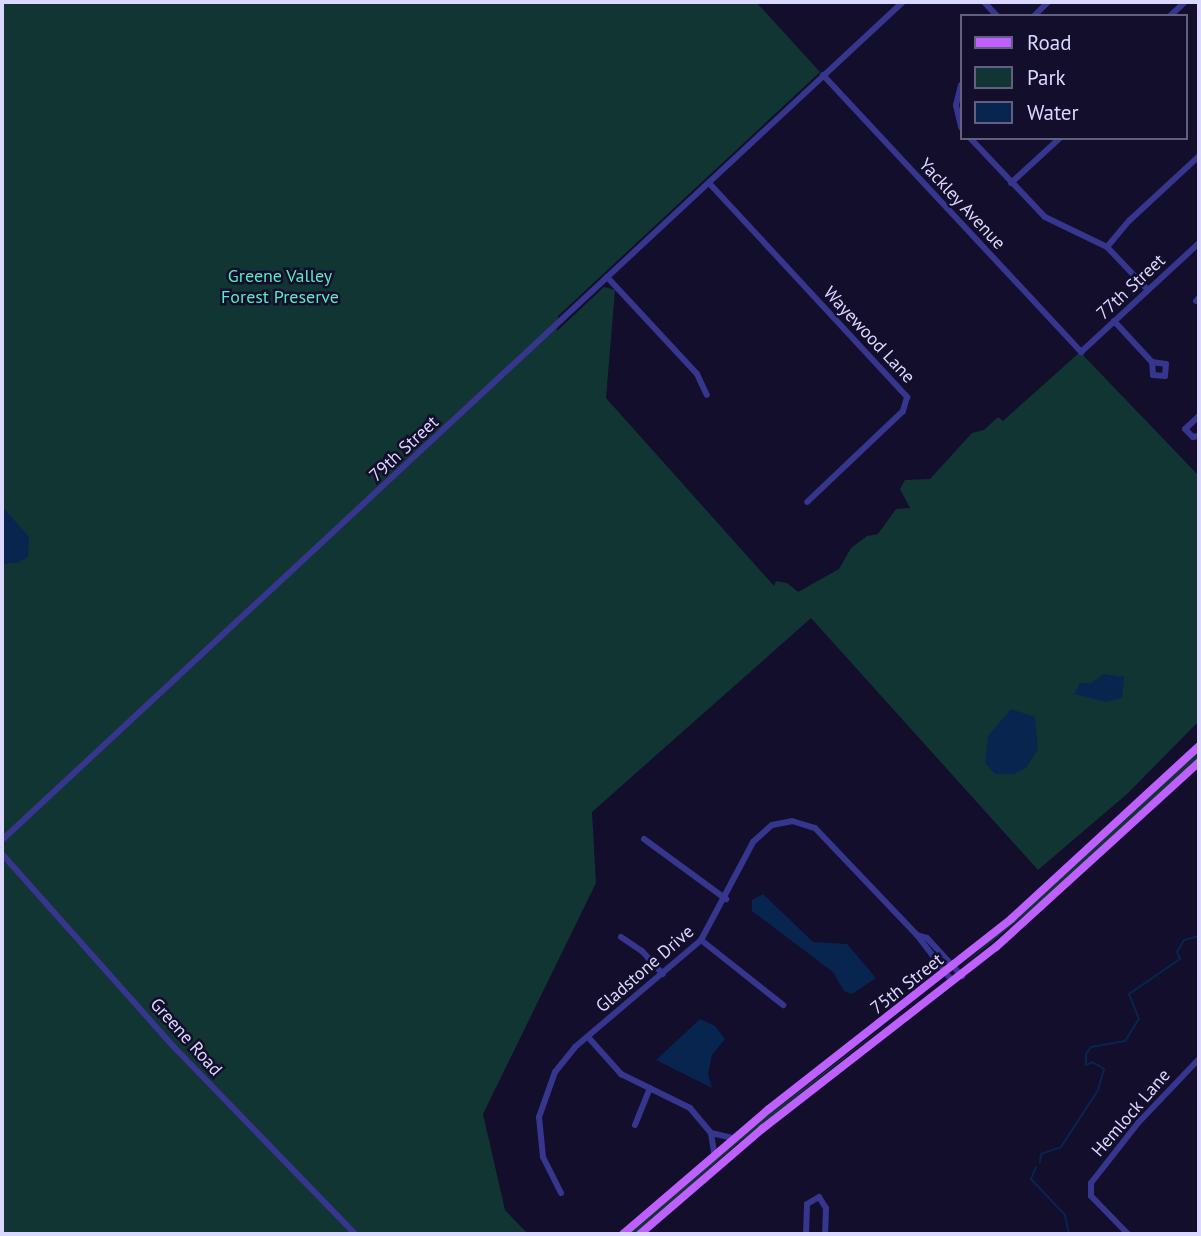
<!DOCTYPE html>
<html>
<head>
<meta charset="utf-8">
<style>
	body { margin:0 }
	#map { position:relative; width:1201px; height:1236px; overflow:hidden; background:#120e2b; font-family:"PT Sans",sans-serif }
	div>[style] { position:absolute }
	.green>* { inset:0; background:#113533 }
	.water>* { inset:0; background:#082550 }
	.stream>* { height:2px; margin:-1px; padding:0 1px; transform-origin:1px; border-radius:1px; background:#082550 }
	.minor>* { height:6px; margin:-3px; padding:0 3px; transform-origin:3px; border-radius:3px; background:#36368e }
	.major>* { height:8px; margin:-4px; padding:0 4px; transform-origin:4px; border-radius:4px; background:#be5fff }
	span { translate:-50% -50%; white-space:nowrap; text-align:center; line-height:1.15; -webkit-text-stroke:5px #120e2b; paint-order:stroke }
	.street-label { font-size:18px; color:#dbd8ff }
	.park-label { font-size:18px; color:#5aeac1 }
	.frame { position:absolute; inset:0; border:4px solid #dbd8ff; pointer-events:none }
	.legend { position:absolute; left:960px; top:14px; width:228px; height:126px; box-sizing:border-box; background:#120e2b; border:2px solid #625f80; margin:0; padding:9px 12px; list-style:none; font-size:21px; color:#dbd8ff }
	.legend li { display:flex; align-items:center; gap:14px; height:35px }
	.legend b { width:35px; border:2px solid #625f80 }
</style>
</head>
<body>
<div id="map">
	<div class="green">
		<div style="clip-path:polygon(2px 2px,756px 2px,820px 72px,558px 316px,557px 331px,604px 287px,615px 290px,606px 398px,774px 586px,776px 581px,787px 583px,798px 592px,839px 569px,851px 548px,867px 536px,878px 534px,896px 509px,910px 508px,900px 489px,905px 480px,930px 479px,972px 433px,984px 430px,998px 417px,1003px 421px,1080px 352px,1199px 476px,1199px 721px,1127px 794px,1038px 870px,811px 618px,592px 812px,596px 883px,483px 1114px,505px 1210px,528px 1234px,2px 1234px)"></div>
		<div style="clip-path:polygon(1199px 751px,1199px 757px,1053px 892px,960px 968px)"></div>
		<div style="clip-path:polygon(887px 1024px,736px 1145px,635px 1234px,629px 1234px,754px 1126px)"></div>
	</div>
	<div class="water">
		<div style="clip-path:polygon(2px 506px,29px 537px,28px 557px,17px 563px,2px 564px)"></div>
		<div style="clip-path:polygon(1104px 674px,1124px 677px,1122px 698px,1106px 702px,1074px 694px,1080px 683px,1091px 683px)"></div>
		<div style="clip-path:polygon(1011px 709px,1035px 717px,1038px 749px,1026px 768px,1014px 774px,995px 774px,985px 763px,988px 736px)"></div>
		<div style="clip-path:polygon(763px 894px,813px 942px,847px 944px,876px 978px,852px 994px,844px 991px,833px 972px,752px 911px,752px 900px)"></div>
		<div style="clip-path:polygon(700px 1019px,715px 1026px,725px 1039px,712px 1055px,708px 1074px,712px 1088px,656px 1060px)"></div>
	</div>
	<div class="stream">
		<div style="left:1040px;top:1162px;width:8px;rotate:-83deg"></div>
		<div style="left:1041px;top:1154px;width:21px;rotate:-19deg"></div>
		<div style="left:1061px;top:1147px;width:68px;rotate:-57deg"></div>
		<div style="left:1098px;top:1090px;width:22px;rotate:-74deg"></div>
		<div style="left:1104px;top:1069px;width:13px;rotate:-148deg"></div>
		<div style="left:1093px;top:1062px;width:8px;rotate:157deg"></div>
		<div style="left:1086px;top:1065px;width:11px;rotate:-90deg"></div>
		<div style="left:1086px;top:1054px;width:9px;rotate:-54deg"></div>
		<div style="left:1091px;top:1047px;width:35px;rotate:-10deg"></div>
		<div style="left:1125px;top:1041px;width:26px;rotate:-58deg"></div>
		<div style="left:1139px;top:1019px;width:27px;rotate:-112deg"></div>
		<div style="left:1129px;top:994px;width:62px;rotate:-34.5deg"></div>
		<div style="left:1180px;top:959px;width:8px;rotate:-113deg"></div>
		<div style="left:1177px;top:952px;width:14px;rotate:-60deg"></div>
		<div style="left:1184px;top:940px;width:16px;rotate:-15deg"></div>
		<div style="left:1036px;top:1167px;width:13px;rotate:113deg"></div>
		<div style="left:1031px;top:1179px;width:50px;rotate:46.6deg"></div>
		<div style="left:1065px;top:1215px;width:19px;rotate:78deg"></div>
	</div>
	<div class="minor">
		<div style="left:984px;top:2px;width:19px;rotate:47deg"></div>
		<div style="left:1034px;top:16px;width:20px;rotate:-45deg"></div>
		<div style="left:1170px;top:16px;width:21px;rotate:-43deg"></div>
		<div style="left:823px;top:75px;width:379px;rotate:47deg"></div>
		<div style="left:1081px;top:352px;width:161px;rotate:-42.7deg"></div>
		<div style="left:961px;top:85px;width:21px;rotate:104deg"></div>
		<div style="left:956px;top:105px;width:23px;rotate:77deg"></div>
		<div style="left:970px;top:138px;width:109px;rotate:46.5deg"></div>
		<div style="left:1045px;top:217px;width:69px;rotate:25.8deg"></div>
		<div style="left:1107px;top:247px;width:59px;rotate:46.4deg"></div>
		<div style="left:709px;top:183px;width:292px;rotate:47.2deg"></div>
		<div style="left:907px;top:397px;width:15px;rotate:106deg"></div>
		<div style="left:903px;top:411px;width:132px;rotate:136.5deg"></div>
		<div style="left:1011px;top:183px;width:67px;rotate:-42.6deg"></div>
		<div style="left:1107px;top:247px;width:35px;rotate:-50deg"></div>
		<div style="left:1130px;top:220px;width:94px;rotate:-42.8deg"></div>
		<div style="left:607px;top:277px;width:132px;rotate:47.1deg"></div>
		<div style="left:697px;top:374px;width:23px;rotate:65deg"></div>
		<div style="left:1196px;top:301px;width:4px;rotate:-45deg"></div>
		<div style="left:1114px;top:321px;width:56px;rotate:47.2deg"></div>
		<div style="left:1152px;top:362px;width:14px;rotate:8deg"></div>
		<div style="left:1166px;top:364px;width:12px;rotate:95deg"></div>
		<div style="left:1165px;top:376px;width:12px;rotate:-175deg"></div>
		<div style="left:1153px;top:375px;width:13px;rotate:-94deg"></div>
		<div style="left:1199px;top:416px;width:19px;rotate:137deg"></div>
		<div style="left:1185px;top:429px;width:11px;rotate:45deg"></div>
		<div style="left:1193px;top:437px;width:6px;rotate:-9deg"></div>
		<div style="left:644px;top:839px;width:102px;rotate:36.2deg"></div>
		<div style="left:2px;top:840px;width:1230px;rotate:-42.93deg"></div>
		<div style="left:2px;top:854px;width:257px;rotate:48.3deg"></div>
		<div style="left:173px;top:1046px;width:262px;rotate:45.9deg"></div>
		<div style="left:917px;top:935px;width:10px;rotate:17deg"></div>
		<div style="left:927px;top:938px;width:52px;rotate:47.4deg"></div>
		<div style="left:621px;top:937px;width:25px;rotate:34deg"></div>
		<div style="left:642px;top:951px;width:31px;rotate:48deg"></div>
		<div style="left:701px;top:940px;width:105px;rotate:38.4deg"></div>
		<div style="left:588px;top:1037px;width:50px;rotate:48.3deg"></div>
		<div style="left:621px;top:1074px;width:77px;rotate:26.2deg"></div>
		<div style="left:690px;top:1108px;width:33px;rotate:50deg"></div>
		<div style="left:711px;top:1133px;width:20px;rotate:81deg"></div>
		<div style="left:635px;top:1125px;width:40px;rotate:-68deg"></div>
		<div style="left:711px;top:1133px;width:23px;rotate:13deg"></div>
		<div style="left:561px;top:1193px;width:40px;rotate:-116.6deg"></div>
		<div style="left:543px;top:1157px;width:40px;rotate:-95.7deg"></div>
		<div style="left:539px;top:1117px;width:48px;rotate:-70.4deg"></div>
		<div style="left:555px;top:1072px;width:32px;rotate:-51deg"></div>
		<div style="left:575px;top:1047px;width:165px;rotate:-40.3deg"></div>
		<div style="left:701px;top:940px;width:111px;rotate:-62deg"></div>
		<div style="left:753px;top:842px;width:25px;rotate:-42deg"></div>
		<div style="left:772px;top:825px;width:20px;rotate:-11deg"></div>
		<div style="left:792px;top:821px;width:24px;rotate:17deg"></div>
		<div style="left:815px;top:828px;width:148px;rotate:46.4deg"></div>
		<div style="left:917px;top:935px;width:59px;rotate:52.5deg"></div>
		<div style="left:806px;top:1234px;width:30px;rotate:-88deg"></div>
		<div style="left:807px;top:1204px;width:14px;rotate:-30deg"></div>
		<div style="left:819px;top:1197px;width:13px;rotate:58deg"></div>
		<div style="left:826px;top:1208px;width:26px;rotate:92deg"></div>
		<div style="left:1128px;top:1234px;width:53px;rotate:-134.2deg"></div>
		<div style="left:1091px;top:1196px;width:13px;rotate:-90deg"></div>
		<div style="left:1091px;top:1183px;width:76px;rotate:-51.9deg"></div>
		<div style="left:1138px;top:1123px;width:88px;rotate:-46.4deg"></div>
	</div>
	<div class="major">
		<div style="left:623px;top:1234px;width:192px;rotate:-40.6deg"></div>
		<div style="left:769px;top:1109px;width:308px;rotate:-38.1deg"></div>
		<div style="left:1011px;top:919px;width:255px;rotate:-42.6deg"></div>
		<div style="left:640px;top:1234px;width:161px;rotate:-40.7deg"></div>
		<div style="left:762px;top:1129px;width:296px;rotate:-37.9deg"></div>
		<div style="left:996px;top:947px;width:275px;rotate:-42.3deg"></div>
	</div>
	<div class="street-label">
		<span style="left:962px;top:204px;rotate:47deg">Yackley Avenue</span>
		<span style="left:1131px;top:287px;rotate:-43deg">77th Street</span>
		<span style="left:869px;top:335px;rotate:47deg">Wayewood Lane</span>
		<span style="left:404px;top:449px;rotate:-43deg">79th Street</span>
		<span style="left:645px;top:969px;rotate:-41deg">Gladstone Drive</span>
		<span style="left:907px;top:984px;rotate:-38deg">75th Street</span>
		<span style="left:186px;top:1037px;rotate:48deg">Greene Road</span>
		<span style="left:1131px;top:1113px;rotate:-49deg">Hemlock Lane</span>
	</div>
	<div class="park-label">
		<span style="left:280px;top:287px">Greene Valley<br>Forest Preserve</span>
	</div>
	<div class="frame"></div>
	<ul class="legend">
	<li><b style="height:9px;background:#be5fff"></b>Road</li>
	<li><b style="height:19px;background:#113533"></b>Park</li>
	<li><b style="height:19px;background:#082550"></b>Water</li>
	</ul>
</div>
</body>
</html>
